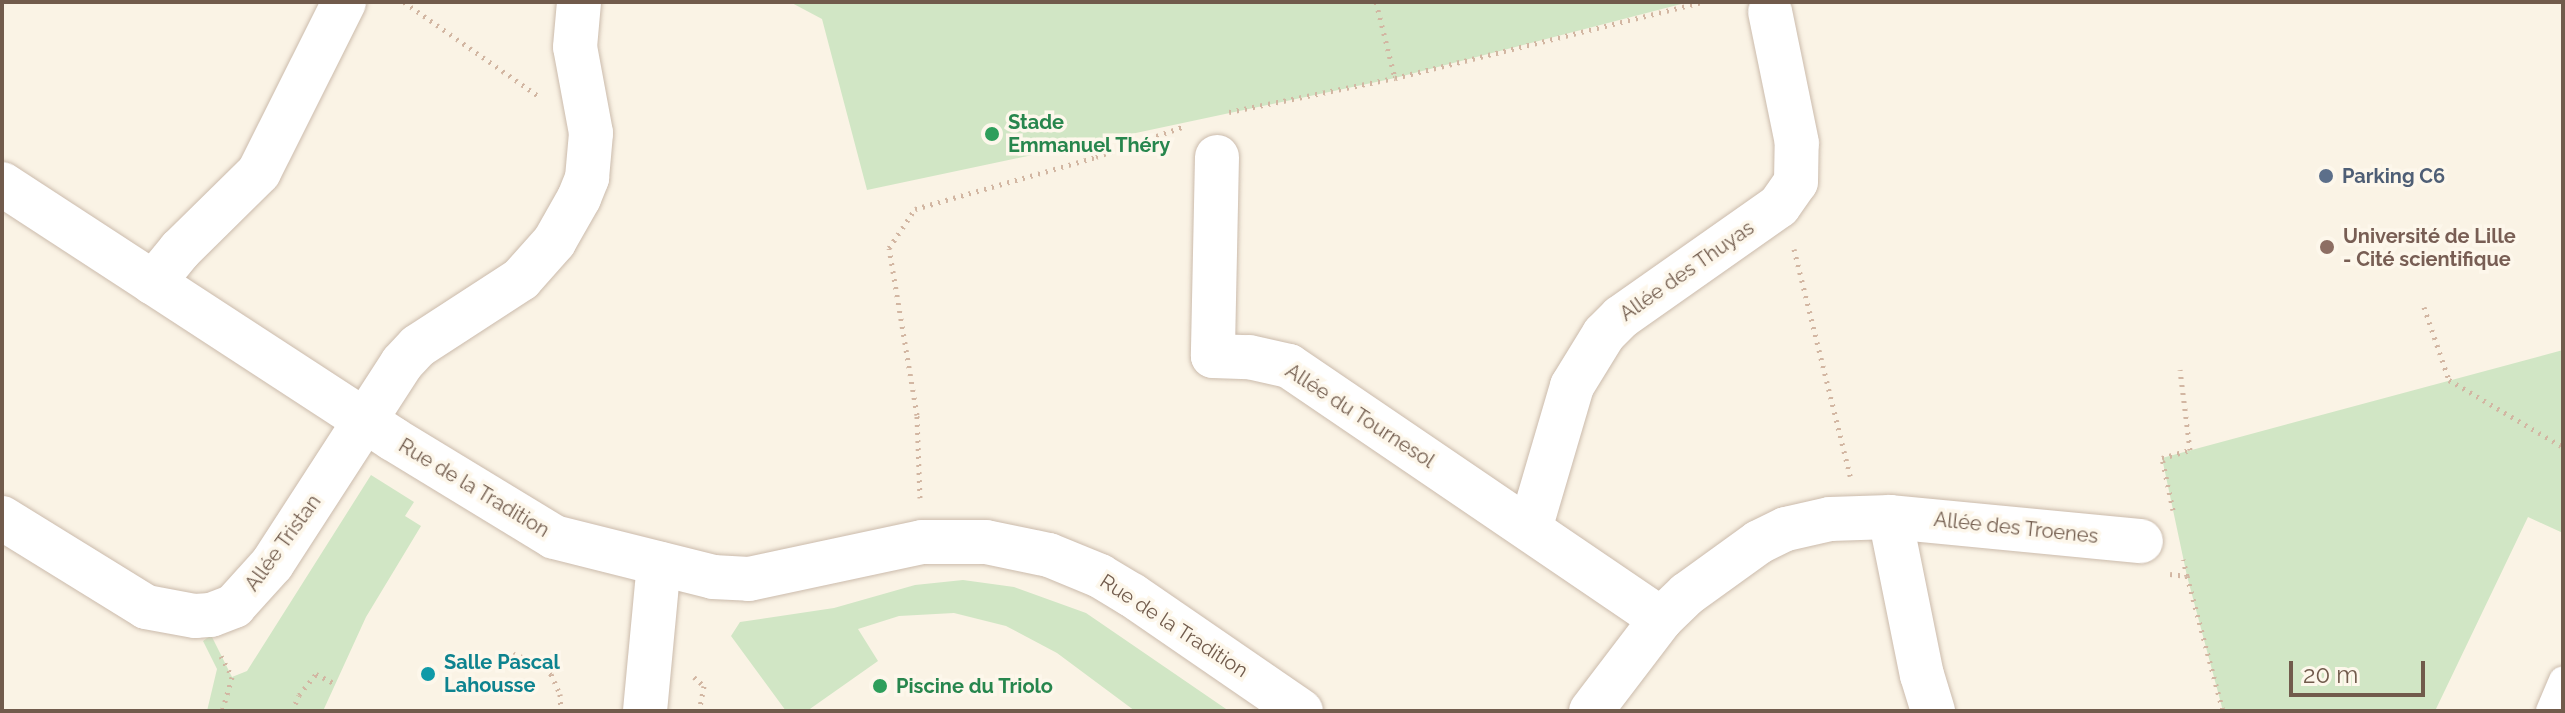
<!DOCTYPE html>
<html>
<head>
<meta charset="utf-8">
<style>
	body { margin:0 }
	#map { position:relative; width:2565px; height:713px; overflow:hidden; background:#faf3e5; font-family:Raleway,sans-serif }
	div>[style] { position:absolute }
	.green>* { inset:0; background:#d1e6c5 }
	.path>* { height:5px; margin-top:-2.5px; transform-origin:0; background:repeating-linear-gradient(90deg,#d2b6a2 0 2px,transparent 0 8px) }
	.roads { filter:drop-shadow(0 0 2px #cbbbac) drop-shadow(0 0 2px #cbbbac) }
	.lane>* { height:28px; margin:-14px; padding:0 14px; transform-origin:14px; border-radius:14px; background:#fff }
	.street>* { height:44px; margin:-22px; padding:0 22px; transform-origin:22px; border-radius:22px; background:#fff }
	.secondary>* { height:44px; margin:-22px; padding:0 22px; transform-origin:22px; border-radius:22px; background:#fff }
	.dots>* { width:22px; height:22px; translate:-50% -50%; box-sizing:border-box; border:4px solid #fdf7eb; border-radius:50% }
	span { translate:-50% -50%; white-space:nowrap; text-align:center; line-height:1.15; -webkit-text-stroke:7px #fdf7eb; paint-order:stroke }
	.leisure-label { font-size:20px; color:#27864d; font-weight:700 }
	.left { translate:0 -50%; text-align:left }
	.service-label { font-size:20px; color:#4e5e75; font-weight:700 }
	.education-label { font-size:20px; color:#785e54; font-weight:700 }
	.street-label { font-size:20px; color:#715b4c }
	.culture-label { font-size:20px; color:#0d838f; font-weight:700 }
	.frame { position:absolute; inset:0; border:4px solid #715b4c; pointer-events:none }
	.scale { position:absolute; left:2289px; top:661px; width:136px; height:36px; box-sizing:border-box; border:4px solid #715b4c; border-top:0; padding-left:10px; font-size:24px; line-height:28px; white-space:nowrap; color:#715b4c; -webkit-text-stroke:6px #fdf7eb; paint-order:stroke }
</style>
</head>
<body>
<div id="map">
	<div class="green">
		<div style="clip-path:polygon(790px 2px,1689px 2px,1395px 78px,867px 190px,822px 19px)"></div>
		<div style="clip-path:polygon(2563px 350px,2563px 533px,2528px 517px,2435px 711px,2223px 711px,2187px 576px,2162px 458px)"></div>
		<div style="clip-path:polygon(371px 475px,414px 502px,405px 516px,421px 526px,366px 617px,323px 711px,207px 711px,217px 669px,203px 641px,211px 635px,232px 677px,247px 671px)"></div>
		<div style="clip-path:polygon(963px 580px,1014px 587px,1086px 613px,1229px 711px,1135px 711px,1057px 653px,1006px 626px,954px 613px,899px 616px,858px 629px,878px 661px,807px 711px,786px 711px,731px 636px,740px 622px,834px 608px,915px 585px)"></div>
	</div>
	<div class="path">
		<div style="left:404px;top:2px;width:164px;rotate:35deg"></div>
		<div style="left:1376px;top:2px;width:78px;rotate:76deg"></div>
		<div style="left:1229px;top:112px;width:169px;rotate:-11.6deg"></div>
		<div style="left:1395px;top:78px;width:315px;rotate:-13.9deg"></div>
		<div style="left:1794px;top:249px;width:234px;rotate:76.1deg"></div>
		<div style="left:2424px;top:307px;width:77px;rotate:71.1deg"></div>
		<div style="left:2449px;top:380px;width:132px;rotate:30.4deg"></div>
		<div style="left:920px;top:498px;width:83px;rotate:-92.1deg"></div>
		<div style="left:917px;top:415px;width:169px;rotate:-99.5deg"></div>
		<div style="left:889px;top:248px;width:47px;rotate:-56.3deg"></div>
		<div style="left:915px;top:209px;width:188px;rotate:-16deg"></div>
		<div style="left:1096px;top:157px;width:91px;rotate:-19.2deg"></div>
		<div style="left:2173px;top:510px;width:53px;rotate:-101.9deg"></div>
		<div style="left:2162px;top:458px;width:29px;rotate:-16deg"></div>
		<div style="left:2190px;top:450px;width:81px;rotate:-97.1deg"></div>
		<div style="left:2170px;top:574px;width:17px;rotate:7deg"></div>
		<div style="left:2187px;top:576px;width:17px;rotate:-103deg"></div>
		<div style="left:2187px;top:576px;width:140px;rotate:75.1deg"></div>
		<div style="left:221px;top:656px;width:24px;rotate:62deg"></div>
		<div style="left:232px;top:677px;width:35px;rotate:106deg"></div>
		<div style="left:503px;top:663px;width:13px;rotate:-42deg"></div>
		<div style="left:513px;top:654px;width:26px;rotate:18deg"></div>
		<div style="left:538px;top:662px;width:18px;rotate:43deg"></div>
		<div style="left:551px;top:674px;width:22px;rotate:66deg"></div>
		<div style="left:560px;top:694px;width:17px;rotate:87deg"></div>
		<div style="left:694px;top:677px;width:13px;rotate:42deg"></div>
		<div style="left:704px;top:686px;width:25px;rotate:101deg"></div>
		<div style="left:292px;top:711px;width:17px;rotate:-66deg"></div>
		<div style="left:299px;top:695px;width:27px;rotate:-51deg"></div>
		<div style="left:316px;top:674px;width:22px;rotate:27deg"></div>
	</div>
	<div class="roads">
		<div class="lane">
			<div style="left:2550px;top:711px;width:33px;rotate:-67deg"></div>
		</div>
		<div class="street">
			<div style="left:1217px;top:157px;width:199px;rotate:91.2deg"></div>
			<div style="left:1213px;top:356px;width:36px;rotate:2deg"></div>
			<div style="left:1249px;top:357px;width:41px;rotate:12.7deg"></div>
			<div style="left:1289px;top:366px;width:450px;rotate:34.2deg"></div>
			<div style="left:153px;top:283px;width:43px;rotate:-50.7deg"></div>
			<div style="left:180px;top:250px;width:111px;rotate:-44.6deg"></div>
			<div style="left:259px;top:172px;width:190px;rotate:-63.4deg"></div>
			<div style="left:1890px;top:517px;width:161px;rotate:78.6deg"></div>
			<div style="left:1922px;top:675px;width:38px;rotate:73deg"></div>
			<div style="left:2px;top:518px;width:169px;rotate:31.7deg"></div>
			<div style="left:146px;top:607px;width:50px;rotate:10.4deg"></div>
			<div style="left:195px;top:616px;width:16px;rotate:-4deg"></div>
			<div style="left:211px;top:615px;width:25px;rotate:-21deg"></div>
			<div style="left:234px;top:606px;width:57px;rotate:-47.9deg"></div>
			<div style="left:272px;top:564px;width:239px;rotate:-57.1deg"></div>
			<div style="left:402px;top:363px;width:23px;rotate:-47deg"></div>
			<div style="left:418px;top:346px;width:123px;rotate:-33deg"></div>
			<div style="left:521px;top:279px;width:50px;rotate:-48.3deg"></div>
			<div style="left:554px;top:242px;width:51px;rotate:-60.4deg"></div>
			<div style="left:579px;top:198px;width:22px;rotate:-68deg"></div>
			<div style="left:587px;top:178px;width:45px;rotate:-84.9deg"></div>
			<div style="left:591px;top:133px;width:87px;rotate:-100.5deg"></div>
			<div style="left:575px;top:47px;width:45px;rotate:-84.9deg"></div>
			<div style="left:1530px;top:529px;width:149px;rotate:-73.6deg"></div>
			<div style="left:1572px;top:386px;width:61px;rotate:-58.4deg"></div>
			<div style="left:1604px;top:334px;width:24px;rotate:-45deg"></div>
			<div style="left:1621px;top:317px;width:193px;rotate:-35.1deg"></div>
			<div style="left:1779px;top:206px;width:29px;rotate:-55deg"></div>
			<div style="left:1796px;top:182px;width:39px;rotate:-89deg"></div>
			<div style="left:1797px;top:143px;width:134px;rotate:-101.6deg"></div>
			<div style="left:645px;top:711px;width:148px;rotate:-84.6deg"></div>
			<div style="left:1591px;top:711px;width:116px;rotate:-52.7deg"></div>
			<div style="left:1661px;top:619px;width:36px;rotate:-44deg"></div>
			<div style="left:1687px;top:594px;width:89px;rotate:-35.8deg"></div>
			<div style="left:1759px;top:542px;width:30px;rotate:-26deg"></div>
			<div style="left:1786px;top:529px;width:45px;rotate:-12.8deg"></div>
			<div style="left:1830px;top:519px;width:60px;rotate:-1.9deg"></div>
			<div style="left:1890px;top:517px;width:252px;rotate:5.5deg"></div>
		</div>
		<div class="secondary">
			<div style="left:2px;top:184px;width:467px;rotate:33.1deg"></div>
			<div style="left:393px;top:439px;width:188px;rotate:31.3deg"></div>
			<div style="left:554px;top:537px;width:164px;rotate:14.1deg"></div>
			<div style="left:713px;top:577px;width:36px;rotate:3deg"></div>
			<div style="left:749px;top:579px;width:177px;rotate:-12.1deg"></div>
			<div style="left:922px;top:542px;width:64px"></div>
			<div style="left:986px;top:542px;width:64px;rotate:11.7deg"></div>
			<div style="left:1049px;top:555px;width:55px;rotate:22.4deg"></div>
			<div style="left:1100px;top:576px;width:37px;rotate:31deg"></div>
			<div style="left:1132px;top:595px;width:205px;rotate:34.5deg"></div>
		</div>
	</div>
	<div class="dots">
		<div style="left:992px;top:134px;background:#2e9e5b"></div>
		<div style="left:2326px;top:176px;background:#5c6f8a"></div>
		<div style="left:2327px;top:247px;background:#8d6e63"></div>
		<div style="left:428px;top:674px;background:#0f9aa8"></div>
		<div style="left:880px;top:686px;background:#2e9e5b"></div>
	</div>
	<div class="leisure-label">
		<span class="left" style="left:1008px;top:134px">Stade<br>Emmanuel Théry</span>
		<span class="left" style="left:896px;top:686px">Piscine du Triolo</span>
	</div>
	<div class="service-label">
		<span class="left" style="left:2342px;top:176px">Parking C6</span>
	</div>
	<div class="education-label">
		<span class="left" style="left:2343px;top:248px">Université de Lille<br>‐ Cité scientifique</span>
	</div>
	<div class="street-label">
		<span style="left:1687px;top:271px;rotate:-35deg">Allée des Thuyas</span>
		<span style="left:1360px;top:416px;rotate:33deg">Allée du Tournesol</span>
		<span style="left:474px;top:488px;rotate:31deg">Rue de la Tradition</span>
		<span style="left:2016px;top:528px;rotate:6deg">Allée des Troenes</span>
		<span style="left:283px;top:543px;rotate:-54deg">Allée Tristan</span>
		<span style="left:1174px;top:626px;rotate:33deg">Rue de la Tradition</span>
	</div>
	<div class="culture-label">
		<span class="left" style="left:444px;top:674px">Salle Pascal<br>Lahousse</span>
	</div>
	<div class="frame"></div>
	<div class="scale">20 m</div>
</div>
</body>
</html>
